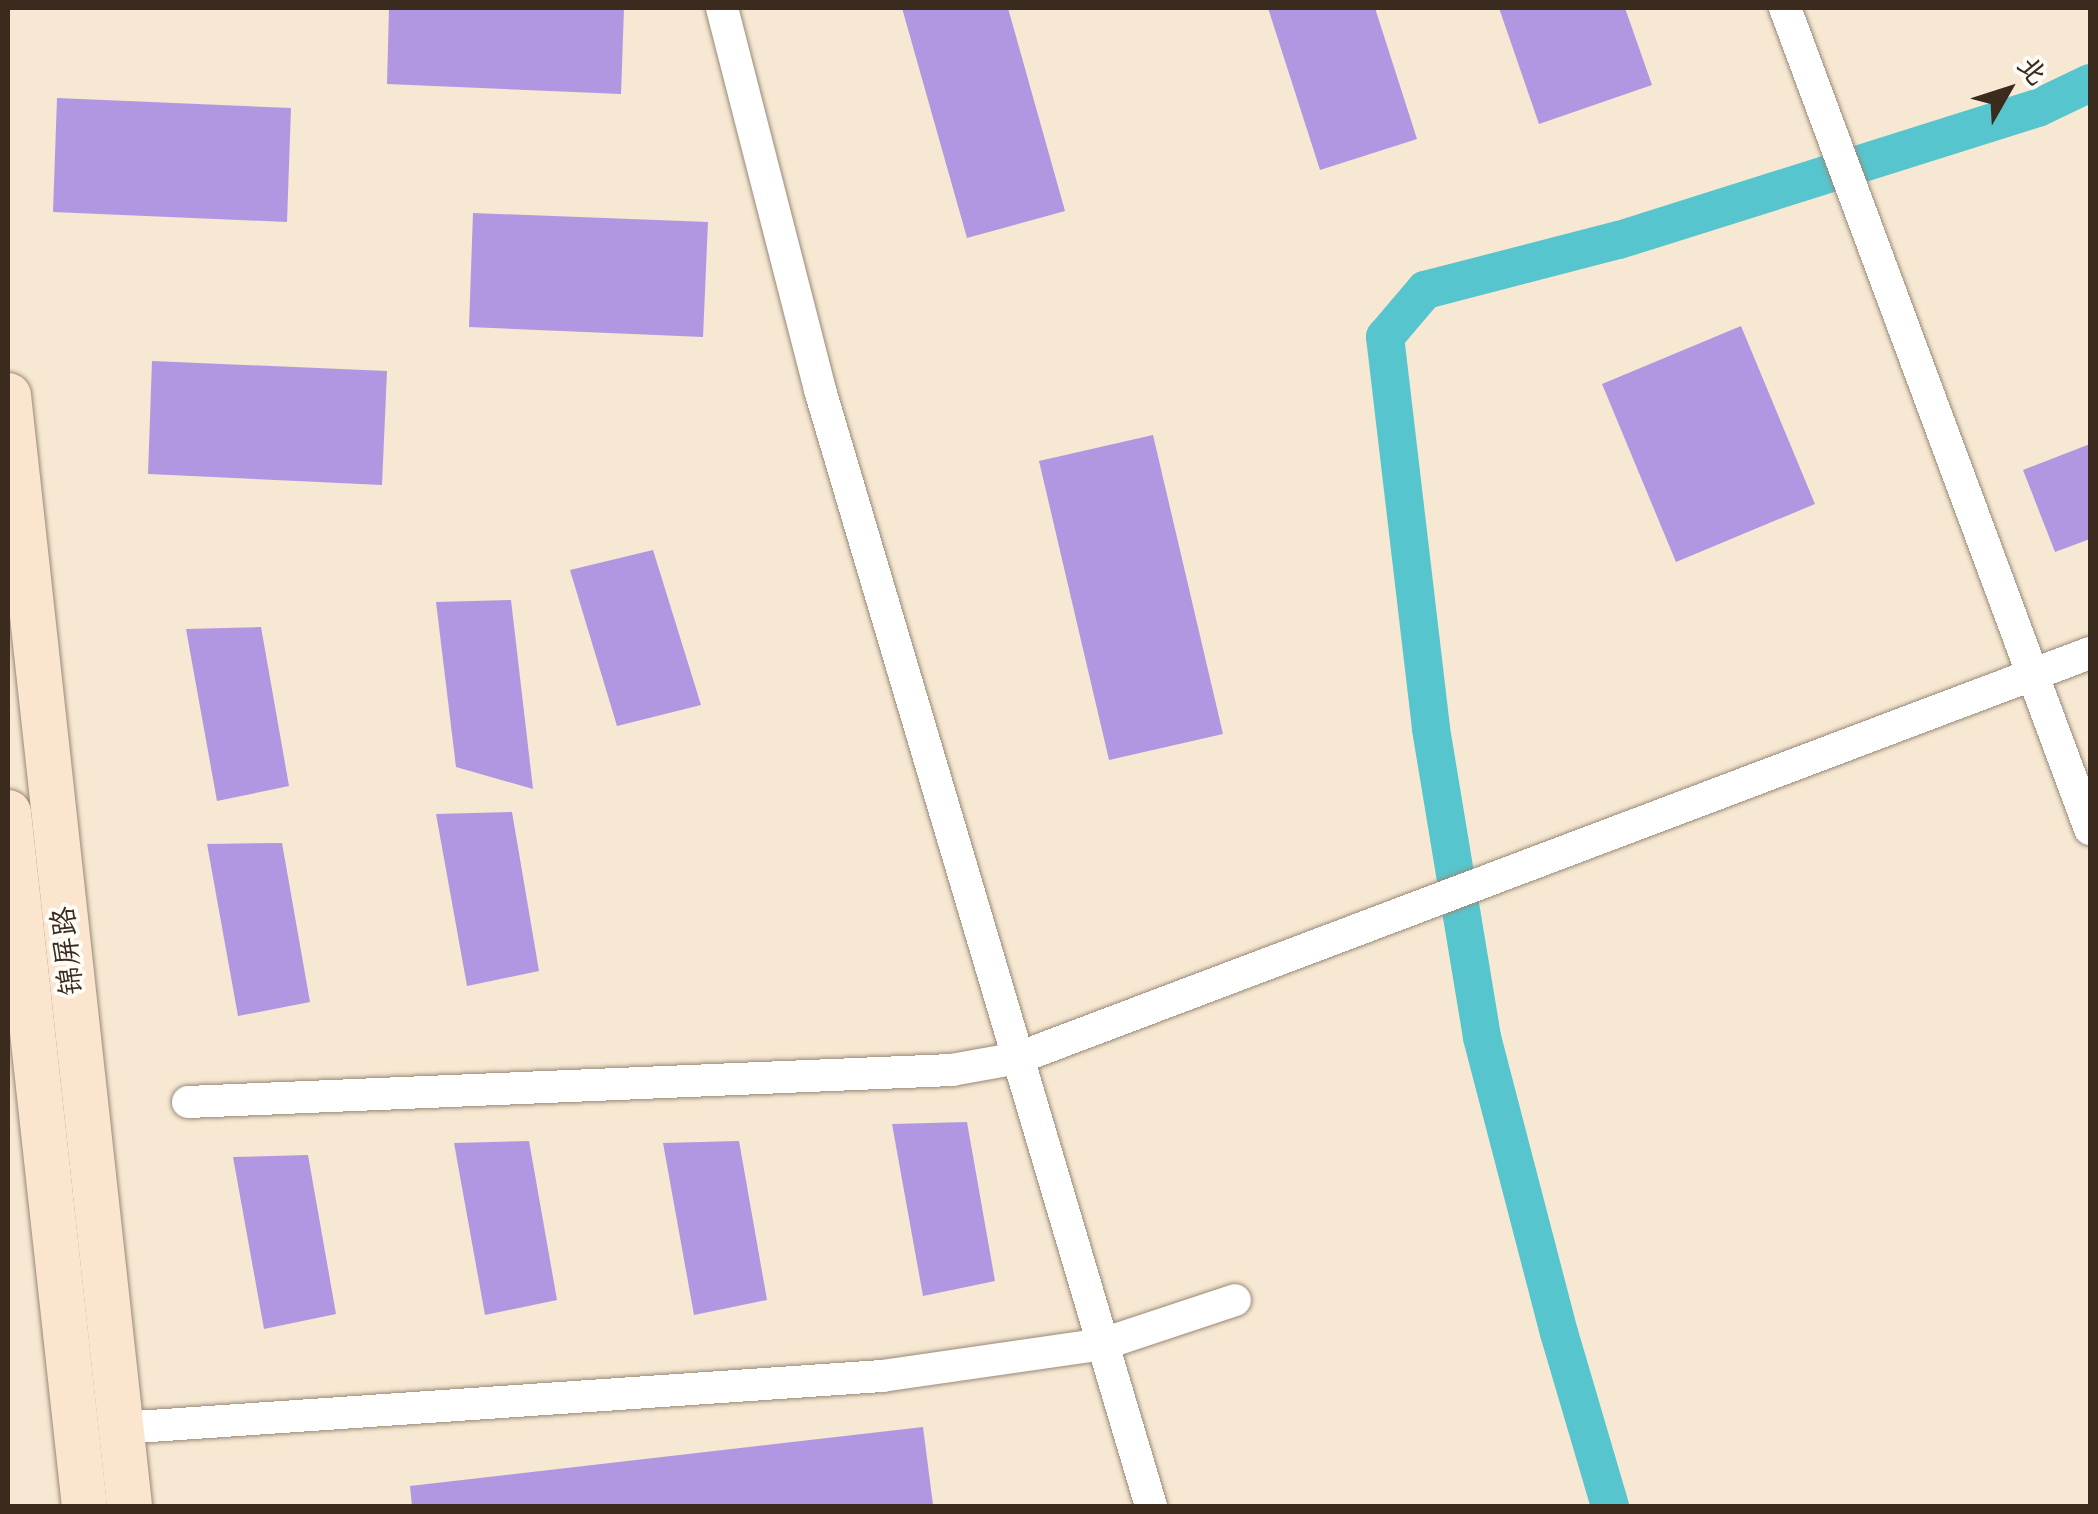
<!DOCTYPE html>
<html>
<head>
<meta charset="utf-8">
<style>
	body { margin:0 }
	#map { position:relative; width:2098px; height:1514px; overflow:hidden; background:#f6e8d2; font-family:Pangolin,"LXGW WenKai TC",sans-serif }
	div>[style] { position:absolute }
	.canal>* { height:38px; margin:-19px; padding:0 19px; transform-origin:19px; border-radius:19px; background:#57c5ce }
	.building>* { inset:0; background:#b197e1 }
	.roads { filter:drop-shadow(0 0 2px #988978) drop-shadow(0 0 2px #988978) }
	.street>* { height:32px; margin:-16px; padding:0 16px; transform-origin:16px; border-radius:16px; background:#fff }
	.secondary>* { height:45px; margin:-22.5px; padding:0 22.5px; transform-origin:22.5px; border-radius:22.5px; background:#fce5cf }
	span { translate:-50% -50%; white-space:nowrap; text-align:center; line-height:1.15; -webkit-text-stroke:8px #fdfcf7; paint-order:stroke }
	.street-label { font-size:30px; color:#3b2a1e }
	.frame { position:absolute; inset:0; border:10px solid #3b2a1e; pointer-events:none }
	.north { position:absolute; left:1958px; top:40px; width:100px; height:100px; -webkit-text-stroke:8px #fdfcf7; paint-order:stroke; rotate:51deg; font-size:28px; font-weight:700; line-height:40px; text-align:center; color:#3b2a1e }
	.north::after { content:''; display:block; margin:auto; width:35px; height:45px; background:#3b2a1e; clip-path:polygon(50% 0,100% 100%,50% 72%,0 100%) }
</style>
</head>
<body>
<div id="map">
	<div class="canal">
		<div style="left:1610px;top:1506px;width:180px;rotate:-106.4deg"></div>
		<div style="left:1559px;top:1333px;width:306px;rotate:-104.6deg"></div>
		<div style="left:1482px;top:1037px;width:313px;rotate:-99.4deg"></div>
		<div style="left:1431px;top:728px;width:394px;rotate:-96.7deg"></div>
		<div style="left:1385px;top:337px;width:62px;rotate:-49.6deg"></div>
		<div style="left:1425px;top:290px;width:200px;rotate:-14.5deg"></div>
		<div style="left:1619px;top:240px;width:439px;rotate:-17.5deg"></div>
		<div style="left:2038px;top:108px;width:58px;rotate:-25.7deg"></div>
	</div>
	<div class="building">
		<div style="clip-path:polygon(389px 8px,624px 8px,621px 94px,387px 84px)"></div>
		<div style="clip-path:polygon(902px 8px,1008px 8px,1065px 211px,967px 238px)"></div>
		<div style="clip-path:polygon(1268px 8px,1375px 8px,1417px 139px,1320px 170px)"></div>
		<div style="clip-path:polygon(1499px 8px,1625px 8px,1652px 85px,1539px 124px)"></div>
		<div style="clip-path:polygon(57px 98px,291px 108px,287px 222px,53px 212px)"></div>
		<div style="clip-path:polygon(473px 213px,708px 222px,703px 337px,469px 327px)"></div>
		<div style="clip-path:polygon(1741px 326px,1815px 504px,1676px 562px,1602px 384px)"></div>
		<div style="clip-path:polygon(152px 361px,387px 371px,382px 485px,148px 474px)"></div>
		<div style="clip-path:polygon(1153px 435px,1223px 734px,1109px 760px,1039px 461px)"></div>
		<div style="clip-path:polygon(2090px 444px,2090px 539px,2055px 552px,2023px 470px)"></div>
		<div style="clip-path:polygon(653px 550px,701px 705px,617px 726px,570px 570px)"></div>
		<div style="clip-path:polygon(511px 600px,533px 789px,456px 767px,436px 602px)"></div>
		<div style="clip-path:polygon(261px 627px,289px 786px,217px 801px,186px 629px)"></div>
		<div style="clip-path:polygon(512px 812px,539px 971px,467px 986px,436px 814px)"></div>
		<div style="clip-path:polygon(282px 843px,310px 1002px,238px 1016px,207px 844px)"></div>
		<div style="clip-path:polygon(967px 1122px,995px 1281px,923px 1296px,892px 1124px)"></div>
		<div style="clip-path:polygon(529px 1141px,557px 1300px,485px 1315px,454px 1143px)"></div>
		<div style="clip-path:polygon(739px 1141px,767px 1300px,694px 1315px,663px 1143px)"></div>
		<div style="clip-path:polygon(308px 1155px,336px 1314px,264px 1329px,233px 1157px)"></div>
		<div style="clip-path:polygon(923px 1427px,933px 1505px,412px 1506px,410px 1486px)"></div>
	</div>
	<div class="roads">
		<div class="street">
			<div style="left:722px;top:8px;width:394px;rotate:75.6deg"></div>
			<div style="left:820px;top:390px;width:1164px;rotate:73.48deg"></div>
			<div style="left:1785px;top:8px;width:876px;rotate:69.62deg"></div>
			<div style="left:188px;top:1102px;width:765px;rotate:-2.4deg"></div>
			<div style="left:952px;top:1070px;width:67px;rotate:-10.3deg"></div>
			<div style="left:1018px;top:1058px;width:1146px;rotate:-20.7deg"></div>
			<div style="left:121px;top:1428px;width:763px;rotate:-3.91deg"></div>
			<div style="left:882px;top:1376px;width:223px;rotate:-8.2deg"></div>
			<div style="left:1103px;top:1344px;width:139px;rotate:-18.4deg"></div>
		</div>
		<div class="secondary">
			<div style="left:8px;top:395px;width:1118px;rotate:83.78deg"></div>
			<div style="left:8px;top:812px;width:698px;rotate:83.75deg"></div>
		</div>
	</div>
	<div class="street-label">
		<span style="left:68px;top:951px;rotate:-96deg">锦屏路</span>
	</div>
	<div class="frame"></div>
	<div class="north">北</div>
</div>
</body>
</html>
